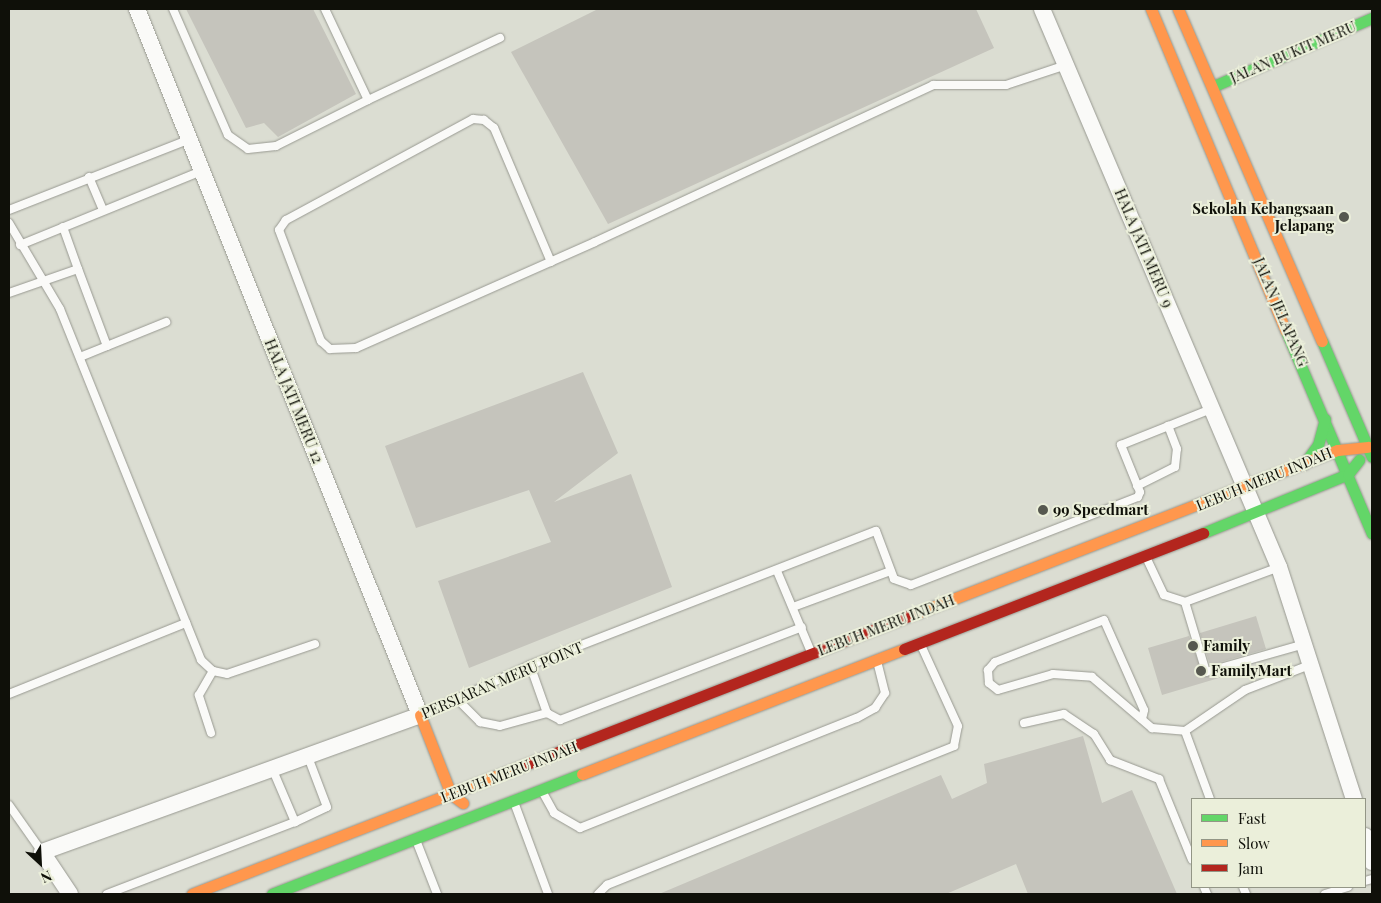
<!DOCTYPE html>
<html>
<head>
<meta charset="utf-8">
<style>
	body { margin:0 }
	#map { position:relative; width:1381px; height:903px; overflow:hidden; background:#dbddd2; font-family:"Playfair Display",serif }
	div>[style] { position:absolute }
	.building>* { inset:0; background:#c5c4bc }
	.roads { filter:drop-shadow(0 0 1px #989991) drop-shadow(0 0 1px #989991) }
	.lane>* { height:8px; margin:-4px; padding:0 4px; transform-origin:4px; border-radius:4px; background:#fafaf8 }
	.street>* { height:16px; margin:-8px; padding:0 8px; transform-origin:8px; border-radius:8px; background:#fafaf8 }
	.fast>* { height:11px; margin:-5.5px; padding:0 5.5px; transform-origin:5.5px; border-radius:5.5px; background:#63d668 }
	.slow>* { height:11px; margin:-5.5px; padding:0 5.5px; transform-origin:5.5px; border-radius:5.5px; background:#ff974d }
	.jam>* { height:11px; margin:-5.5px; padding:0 5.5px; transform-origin:5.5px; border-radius:5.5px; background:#b3261e }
	.dots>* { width:14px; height:14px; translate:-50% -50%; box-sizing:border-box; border:2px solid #ebefda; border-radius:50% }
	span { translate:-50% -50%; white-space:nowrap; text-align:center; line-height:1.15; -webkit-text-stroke:4px #ebefda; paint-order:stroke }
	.street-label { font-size:15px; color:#0f1009 }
	.poi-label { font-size:15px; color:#0f1009; font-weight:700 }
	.right { translate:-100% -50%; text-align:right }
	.left { translate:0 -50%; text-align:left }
	.frame { position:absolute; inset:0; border:10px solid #0f1009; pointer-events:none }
	.legend { position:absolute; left:1191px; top:798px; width:175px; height:90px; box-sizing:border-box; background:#ebefda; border:1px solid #939686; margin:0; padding:6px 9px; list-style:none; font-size:15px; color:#0f1009 }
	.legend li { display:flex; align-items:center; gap:10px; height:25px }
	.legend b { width:25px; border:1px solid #939686 }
	.north { position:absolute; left:15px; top:838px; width:50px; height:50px; -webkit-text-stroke:4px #ebefda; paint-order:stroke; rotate:155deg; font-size:14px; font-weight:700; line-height:20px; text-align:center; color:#0f1009 }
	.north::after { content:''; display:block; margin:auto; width:18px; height:22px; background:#0f1009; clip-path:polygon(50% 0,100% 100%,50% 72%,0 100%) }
</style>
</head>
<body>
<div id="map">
	<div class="building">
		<div style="clip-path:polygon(186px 9px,313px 9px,356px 94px,278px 137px,264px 123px,246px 128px)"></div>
		<div style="clip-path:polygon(598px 9px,976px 9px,994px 48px,608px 224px,511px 52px)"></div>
		<div style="clip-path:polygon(583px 372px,618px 453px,554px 502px,631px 474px,672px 587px,469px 668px,438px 581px,551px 542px,529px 490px,416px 528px,385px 446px)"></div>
		<div style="clip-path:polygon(1256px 616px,1266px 649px,1210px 665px,1200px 633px)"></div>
		<div style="clip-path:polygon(1189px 636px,1204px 677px,1269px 663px,1162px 695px,1148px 648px)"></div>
		<div style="clip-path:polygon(1083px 736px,1102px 803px,1132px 790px,1177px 894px,1028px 894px,1016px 864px,946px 894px,659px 894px,941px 775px,952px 799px,987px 783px,984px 764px)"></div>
	</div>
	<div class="roads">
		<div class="lane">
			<div style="left:173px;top:9px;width:137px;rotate:66.4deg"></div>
			<div style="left:228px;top:135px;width:24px;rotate:35deg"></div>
			<div style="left:248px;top:149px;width:28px;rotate:-6deg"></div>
			<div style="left:276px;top:146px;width:103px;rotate:-26.6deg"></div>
			<div style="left:368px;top:100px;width:101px;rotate:-115.3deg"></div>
			<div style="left:368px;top:100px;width:146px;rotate:-25.2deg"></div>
			<div style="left:89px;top:177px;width:36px;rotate:67deg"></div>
			<div style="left:9px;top:210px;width:194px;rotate:-21.4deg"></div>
			<div style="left:9px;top:223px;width:100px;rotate:59.3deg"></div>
			<div style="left:60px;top:309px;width:378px;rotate:68.1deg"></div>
			<div style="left:201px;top:660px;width:16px;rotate:43deg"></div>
			<div style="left:213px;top:671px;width:14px;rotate:12deg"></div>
			<div style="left:227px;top:674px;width:93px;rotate:-18.8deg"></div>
			<div style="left:63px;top:227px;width:45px;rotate:70.3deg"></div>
			<div style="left:20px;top:245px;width:196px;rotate:-22.2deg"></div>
			<div style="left:551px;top:262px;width:146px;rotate:-113deg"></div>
			<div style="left:494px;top:128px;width:13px;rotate:-141deg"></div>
			<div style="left:484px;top:120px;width:11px;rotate:-175deg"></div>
			<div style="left:473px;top:119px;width:213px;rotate:151.6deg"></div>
			<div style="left:286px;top:220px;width:12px;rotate:125deg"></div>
			<div style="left:279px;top:230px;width:119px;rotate:69.3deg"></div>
			<div style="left:321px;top:341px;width:12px;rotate:42deg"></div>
			<div style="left:330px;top:349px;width:26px;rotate:-2deg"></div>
			<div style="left:356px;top:348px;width:261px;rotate:-23.9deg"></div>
			<div style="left:595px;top:242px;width:373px;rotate:-24.9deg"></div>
			<div style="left:933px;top:85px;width:73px"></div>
			<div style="left:1006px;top:85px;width:63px;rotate:-18.4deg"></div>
			<div style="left:9px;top:293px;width:73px;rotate:-19.2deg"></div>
			<div style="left:78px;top:269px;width:82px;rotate:69.4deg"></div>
			<div style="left:107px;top:346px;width:64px;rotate:-22.1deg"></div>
			<div style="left:80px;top:357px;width:29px;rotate:-22deg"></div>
			<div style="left:1137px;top:486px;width:42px;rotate:-26.6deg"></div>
			<div style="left:1175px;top:467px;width:18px;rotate:-84deg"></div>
			<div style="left:1177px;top:449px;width:25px;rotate:-111deg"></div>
			<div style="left:1146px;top:557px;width:42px;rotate:64.7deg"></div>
			<div style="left:1164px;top:595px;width:22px;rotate:18deg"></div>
			<div style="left:1185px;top:602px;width:73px;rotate:73.3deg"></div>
			<div style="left:1206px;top:672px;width:103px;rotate:-15.8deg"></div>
			<div style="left:777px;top:571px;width:88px;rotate:67.2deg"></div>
			<div style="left:1185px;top:602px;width:100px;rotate:-20.4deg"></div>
			<div style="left:793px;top:607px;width:104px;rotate:-20.2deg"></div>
			<div style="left:530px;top:665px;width:51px;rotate:70.5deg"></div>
			<div style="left:547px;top:713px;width:15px;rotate:28deg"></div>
			<div style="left:560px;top:720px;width:259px;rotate:-21deg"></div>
			<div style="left:9px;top:694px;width:191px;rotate:-21.9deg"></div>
			<div style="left:459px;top:701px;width:30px;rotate:45deg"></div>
			<div style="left:480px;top:722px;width:20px;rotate:11deg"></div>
			<div style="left:500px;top:726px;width:49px;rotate:-15.5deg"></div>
			<div style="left:422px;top:715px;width:119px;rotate:-24.8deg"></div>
			<div style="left:530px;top:665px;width:371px;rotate:-21.2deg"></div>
			<div style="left:876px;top:531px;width:51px;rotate:69.4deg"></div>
			<div style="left:894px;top:579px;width:18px;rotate:19deg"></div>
			<div style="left:911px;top:585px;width:243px;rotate:-21.2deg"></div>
			<div style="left:1138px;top:497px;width:5px;rotate:-68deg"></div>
			<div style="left:1140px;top:492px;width:51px;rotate:-112deg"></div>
			<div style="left:1121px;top:445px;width:97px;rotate:-21.8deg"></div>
			<div style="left:1142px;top:719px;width:9px;rotate:-77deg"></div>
			<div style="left:1144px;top:710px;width:98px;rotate:-114deg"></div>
			<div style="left:1104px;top:620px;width:117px;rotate:158.9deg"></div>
			<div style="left:995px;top:662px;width:11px;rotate:131deg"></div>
			<div style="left:988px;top:670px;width:13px;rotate:86deg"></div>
			<div style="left:989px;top:683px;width:11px;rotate:38deg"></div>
			<div style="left:998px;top:690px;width:57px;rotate:-16.2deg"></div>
			<div style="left:1053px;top:674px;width:39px;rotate:4deg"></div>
			<div style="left:1092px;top:677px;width:79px;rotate:40.4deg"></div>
			<div style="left:1152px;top:728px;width:33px;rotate:5deg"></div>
			<div style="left:1185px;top:731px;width:72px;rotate:69.8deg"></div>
			<div style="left:1024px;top:723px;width:41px;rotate:-12.7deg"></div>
			<div style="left:1064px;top:714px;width:36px;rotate:34deg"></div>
			<div style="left:1094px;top:734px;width:31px;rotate:58deg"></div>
			<div style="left:1110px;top:760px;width:53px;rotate:21.2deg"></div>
			<div style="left:1159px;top:779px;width:87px;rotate:67.8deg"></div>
			<div style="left:1185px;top:731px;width:73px;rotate:-34.3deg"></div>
			<div style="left:1245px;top:690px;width:72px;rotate:-21.2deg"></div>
			<div style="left:211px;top:733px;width:40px;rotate:-108deg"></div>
			<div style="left:199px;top:695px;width:28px;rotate:-60deg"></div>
			<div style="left:272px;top:768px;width:59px;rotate:66.9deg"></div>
			<div style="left:295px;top:822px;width:35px;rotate:-25deg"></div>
			<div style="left:327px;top:807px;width:53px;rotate:-110.8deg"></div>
			<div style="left:542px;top:791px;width:25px;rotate:61deg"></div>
			<div style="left:554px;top:813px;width:30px;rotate:30deg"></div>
			<div style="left:580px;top:828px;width:298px;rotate:-21.7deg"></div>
			<div style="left:857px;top:718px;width:21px;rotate:-29deg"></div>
			<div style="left:875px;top:708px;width:18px;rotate:-56deg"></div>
			<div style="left:885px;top:693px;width:32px;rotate:-104deg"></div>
			<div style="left:514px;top:802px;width:98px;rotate:69.7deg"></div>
			<div style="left:9px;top:805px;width:57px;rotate:54.9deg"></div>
			<div style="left:416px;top:840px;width:58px;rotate:68.7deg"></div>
			<div style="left:1365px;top:881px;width:7px;rotate:-16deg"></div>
			<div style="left:1204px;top:887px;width:8px;rotate:67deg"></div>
			<div style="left:1243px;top:887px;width:8px;rotate:67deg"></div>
			<div style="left:107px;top:894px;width:201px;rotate:-21deg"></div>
			<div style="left:598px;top:894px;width:13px;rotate:-45deg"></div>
			<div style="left:607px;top:885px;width:374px;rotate:-21.8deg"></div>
			<div style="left:954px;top:746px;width:20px;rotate:-79deg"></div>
			<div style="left:958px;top:726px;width:89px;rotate:-114.6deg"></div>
			<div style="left:1325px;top:894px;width:24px;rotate:-17deg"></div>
		</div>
		<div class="street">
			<div style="left:1042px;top:9px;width:606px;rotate:66.99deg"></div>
			<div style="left:1279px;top:567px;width:244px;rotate:72.1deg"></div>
			<div style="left:1365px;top:836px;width:27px;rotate:75deg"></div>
			<div style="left:70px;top:894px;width:50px;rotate:-123.7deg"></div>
			<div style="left:42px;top:852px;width:402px;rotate:-19.9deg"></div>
			<div style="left:420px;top:715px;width:761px;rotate:-111.84deg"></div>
		</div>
		<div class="fast">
			<div style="left:1214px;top:86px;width:172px;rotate:-23.3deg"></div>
			<div style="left:1286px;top:331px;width:220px;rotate:67deg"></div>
			<div style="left:1322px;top:341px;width:126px;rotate:66.7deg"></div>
			<div style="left:1304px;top:464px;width:24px;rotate:-54deg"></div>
			<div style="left:1318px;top:445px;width:27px;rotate:-75deg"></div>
			<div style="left:1203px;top:533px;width:157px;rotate:-22.1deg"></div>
			<div style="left:1348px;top:474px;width:18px;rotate:-52deg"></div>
			<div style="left:272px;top:894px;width:332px;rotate:-21.2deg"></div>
		</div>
		<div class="slow">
			<div style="left:1151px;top:9px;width:349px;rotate:67.3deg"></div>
			<div style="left:1178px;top:9px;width:362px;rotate:66.6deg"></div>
			<div style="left:917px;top:613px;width:451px;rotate:-21.2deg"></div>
			<div style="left:1338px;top:450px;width:30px;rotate:-6deg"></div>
			<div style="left:420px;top:715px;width:85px;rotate:68.6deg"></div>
			<div style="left:451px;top:794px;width:15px;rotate:37deg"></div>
			<div style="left:582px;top:774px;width:345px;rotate:-21.2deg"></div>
			<div style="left:192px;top:894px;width:354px;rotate:-21.2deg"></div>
		</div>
		<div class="jam">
			<div style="left:904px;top:649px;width:321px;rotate:-21.2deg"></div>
			<div style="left:522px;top:766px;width:424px;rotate:-21.2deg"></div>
		</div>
	</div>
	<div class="dots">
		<div style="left:1344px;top:217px;background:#56584f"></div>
		<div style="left:1043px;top:510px;background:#56584f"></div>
		<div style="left:1193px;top:646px;background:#56584f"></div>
		<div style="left:1201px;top:671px;background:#56584f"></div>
	</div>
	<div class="street-label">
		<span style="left:1293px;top:52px;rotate:-23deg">JALAN BUKIT MERU</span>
		<span style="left:1144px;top:248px;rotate:67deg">HALA JATI MERU 9</span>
		<span style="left:1281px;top:312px;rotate:67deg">JALAN JELAPANG</span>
		<span style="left:294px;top:401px;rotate:68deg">HALA JATI MERU 12</span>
		<span style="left:1264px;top:479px;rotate:-22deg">LEBUH MERU INDAH</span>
		<span style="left:886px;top:625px;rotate:-21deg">LEBUH MERU INDAH</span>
		<span style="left:502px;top:680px;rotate:-23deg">PERSIARAN MERU POINT</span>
		<span style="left:509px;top:772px;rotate:-21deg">LEBUH MERU INDAH</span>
	</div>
	<div class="poi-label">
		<span class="right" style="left:1334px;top:217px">Sekolah Kebangsaan<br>Jelapang</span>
		<span class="left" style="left:1053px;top:510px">99 Speedmart</span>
		<span class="left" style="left:1203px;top:646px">Family</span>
		<span class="left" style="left:1211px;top:671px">FamilyMart</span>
	</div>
	<div class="frame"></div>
	<ul class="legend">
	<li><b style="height:6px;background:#63d668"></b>Fast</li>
	<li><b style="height:6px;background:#ff974d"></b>Slow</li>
	<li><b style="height:6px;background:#b3261e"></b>Jam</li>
	</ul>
	<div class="north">N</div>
</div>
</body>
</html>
